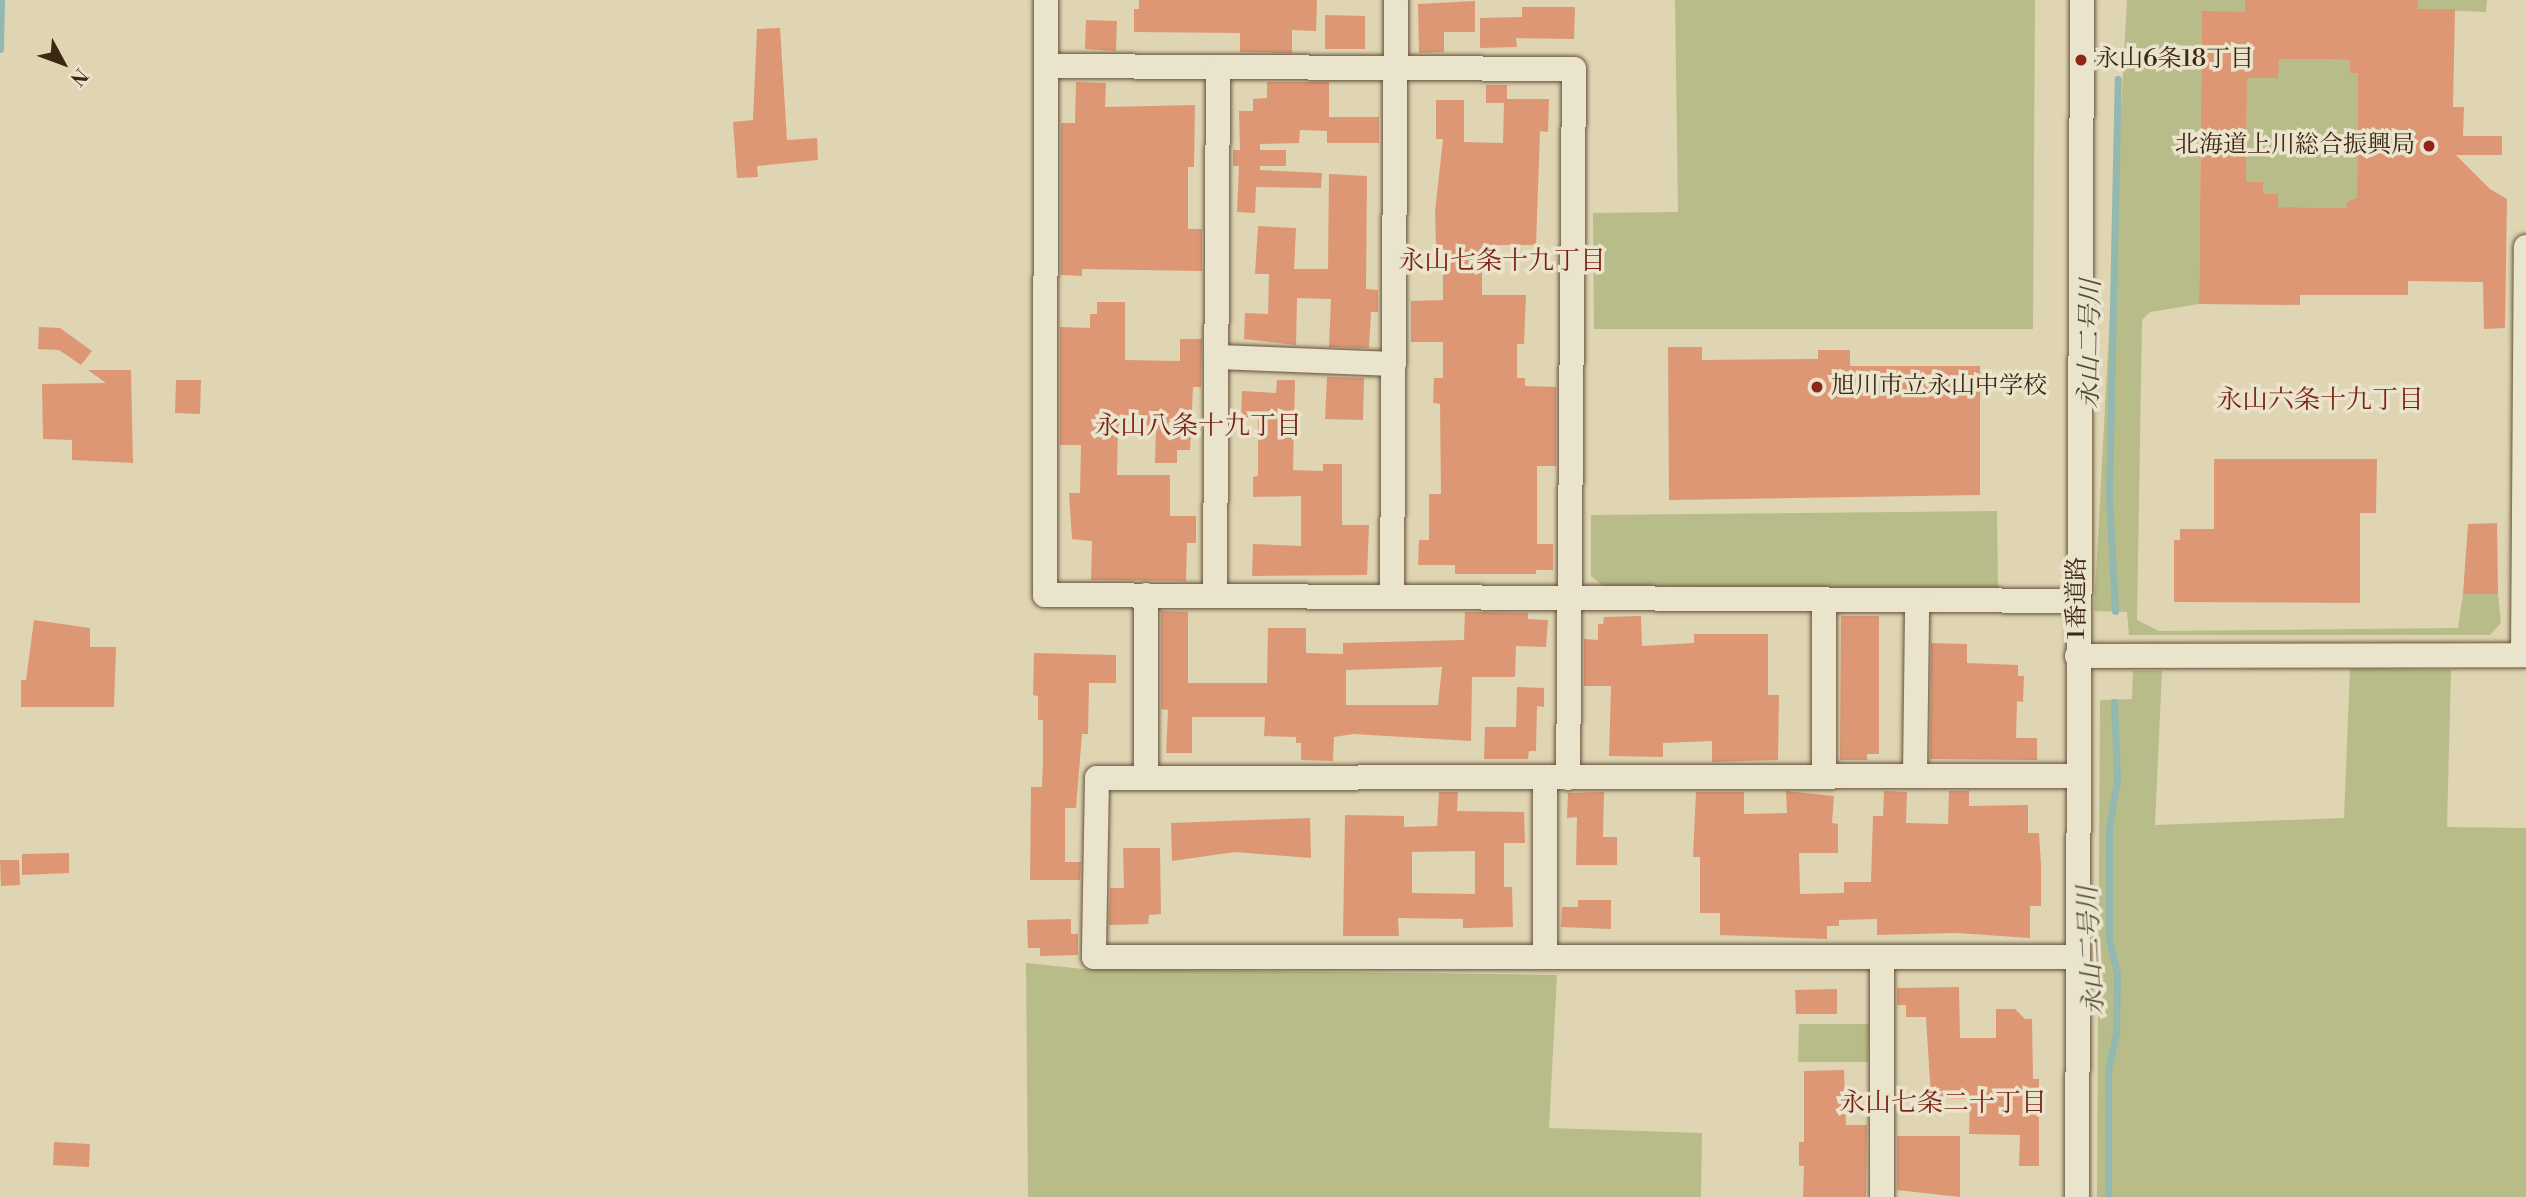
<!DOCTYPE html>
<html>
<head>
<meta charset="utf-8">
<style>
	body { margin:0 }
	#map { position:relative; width:2526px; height:1197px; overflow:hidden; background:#dfd5b2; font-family:"Libre Bodoni","Noto Serif JP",serif }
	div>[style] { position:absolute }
	.green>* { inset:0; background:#b8bc88 }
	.stream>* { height:7px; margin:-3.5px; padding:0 3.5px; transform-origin:3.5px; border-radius:3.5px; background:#93b8b0 }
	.building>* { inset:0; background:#dd9775 }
	.roads { filter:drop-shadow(0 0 2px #66523c) drop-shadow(0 0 2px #66523c) }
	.minor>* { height:24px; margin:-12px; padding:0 12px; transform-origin:12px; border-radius:12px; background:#eae4cd }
	.dots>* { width:19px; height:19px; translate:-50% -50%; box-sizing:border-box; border:4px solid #eae4cd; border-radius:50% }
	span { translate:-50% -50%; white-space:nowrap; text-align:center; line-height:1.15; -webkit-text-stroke:7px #eae4cd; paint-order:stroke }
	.poi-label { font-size:24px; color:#3e2615 }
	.left { translate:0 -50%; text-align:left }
	.right { translate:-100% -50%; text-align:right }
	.street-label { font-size:24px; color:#3e2615 }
	.neighbourhood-label { font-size:26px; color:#7a1f14 }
	.water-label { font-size:26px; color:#534a3c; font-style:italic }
	.north { position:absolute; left:28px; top:28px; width:70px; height:70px; -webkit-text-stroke:5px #eae4cd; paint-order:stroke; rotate:131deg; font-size:19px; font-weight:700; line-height:28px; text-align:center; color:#3e2615 }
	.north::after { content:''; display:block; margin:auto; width:24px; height:32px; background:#3e2615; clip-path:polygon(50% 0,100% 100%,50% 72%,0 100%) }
</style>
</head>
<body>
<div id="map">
	<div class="green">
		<div style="clip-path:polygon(1675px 0,2035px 0,2033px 329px,1594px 329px,1593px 213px,1678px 212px)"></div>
		<div style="clip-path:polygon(2127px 0,2245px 0,2245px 12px,2202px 12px,2199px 304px,2150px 312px,2142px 320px,2137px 620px,2159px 631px,2458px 628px,2463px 594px,2498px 594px,2501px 623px,2490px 635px,2129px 635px,2127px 612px,2094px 611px)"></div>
		<div style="clip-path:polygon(2418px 0,2487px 0,2486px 12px,2418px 9px)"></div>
		<div style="clip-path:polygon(2279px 59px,2350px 60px,2350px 73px,2362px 73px,2358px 91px,2357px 197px,2347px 202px,2347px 208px,2278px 207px,2278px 194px,2263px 194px,2263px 182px,2246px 182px,2247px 78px)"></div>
		<div style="clip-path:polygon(1997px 511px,1998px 589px,1603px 586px,1591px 576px,1591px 515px)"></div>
		<div style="clip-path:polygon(2350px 669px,2451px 670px,2447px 827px,2526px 828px,2526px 1197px,2097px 1197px,2100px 700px,2132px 699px,2133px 671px,2162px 671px,2155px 825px,2344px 818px)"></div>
		<div style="clip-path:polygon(1026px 963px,1083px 969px,1557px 975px,1549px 1128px,1702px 1133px,1701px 1197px,1028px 1197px)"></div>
		<div style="clip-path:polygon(1799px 1024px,1869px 1024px,1868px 1062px,1798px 1062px)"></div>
	</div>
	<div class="stream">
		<div style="left:0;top:49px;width:49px;rotate:-88.8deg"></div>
		<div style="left:2115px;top:611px;width:114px;rotate:-93deg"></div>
		<div style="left:2109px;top:497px;width:418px;rotate:-88.8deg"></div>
		<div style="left:2108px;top:1197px;width:126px;rotate:-90deg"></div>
		<div style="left:2108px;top:1071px;width:38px;rotate:-78deg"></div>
		<div style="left:2116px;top:1034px;width:60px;rotate:-89deg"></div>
		<div style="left:2117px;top:974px;width:35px;rotate:-103deg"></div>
		<div style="left:2109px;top:940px;width:112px;rotate:-90deg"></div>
		<div style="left:2109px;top:828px;width:49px;rotate:-80.5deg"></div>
		<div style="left:2117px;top:780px;width:78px;rotate:-92.2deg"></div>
	</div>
	<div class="building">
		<div style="clip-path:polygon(1139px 0,1317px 0,1316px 31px,1292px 30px,1292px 53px,1240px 52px,1240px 33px,1134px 32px,1134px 9px,1139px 9px)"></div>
		<div style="clip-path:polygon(evenodd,2245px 0,2418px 0,2418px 9px,2455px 9px,2453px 107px,2464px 107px,2463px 136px,2502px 136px,2502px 155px,2456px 155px,2490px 189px,2507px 199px,2505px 328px,2484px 329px,2483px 282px,2408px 281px,2408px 295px,2300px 295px,2300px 305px,2199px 304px,2202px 11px,2245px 12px,2245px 0,2279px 59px,2350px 60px,2350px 73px,2358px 73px,2357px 197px,2347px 202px,2347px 208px,2278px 207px,2278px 194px,2263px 194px,2263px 182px,2246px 182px,2247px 78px,2278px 78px,2279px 59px)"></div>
		<div style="clip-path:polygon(1475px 1px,1475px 32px,1444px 32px,1444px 52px,1419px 53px,1418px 4px)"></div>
		<div style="clip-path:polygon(1522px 7px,1575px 7px,1574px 39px,1516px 38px,1517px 47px,1480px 48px,1480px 18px,1522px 17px)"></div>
		<div style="clip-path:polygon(1325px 15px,1365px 16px,1365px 49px,1325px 49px)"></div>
		<div style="clip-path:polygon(1086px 20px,1117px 21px,1116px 51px,1085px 49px)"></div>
		<div style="clip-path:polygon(780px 28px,787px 140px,817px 138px,818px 160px,757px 166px,758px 177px,737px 178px,733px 122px,753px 120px,757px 29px)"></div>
		<div style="clip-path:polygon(1076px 82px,1106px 83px,1105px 107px,1195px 105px,1194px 167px,1188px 167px,1188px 229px,1202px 229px,1202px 271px,1082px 269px,1082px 276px,1061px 275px,1061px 123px,1075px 123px)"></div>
		<div style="clip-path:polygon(1267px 82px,1329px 82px,1329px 117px,1379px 117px,1379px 143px,1327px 143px,1327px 131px,1300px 130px,1299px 143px,1260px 144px,1260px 150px,1286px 150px,1286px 166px,1260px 166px,1260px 170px,1322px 173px,1321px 188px,1256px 187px,1255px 213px,1237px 212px,1239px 166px,1233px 166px,1233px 150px,1240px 150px,1239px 111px,1253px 111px,1253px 99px,1267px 98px)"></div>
		<div style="clip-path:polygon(1486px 85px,1507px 85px,1507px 99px,1549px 99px,1548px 132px,1540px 131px,1536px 245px,1482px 245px,1482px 295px,1526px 295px,1524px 344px,1517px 344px,1517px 378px,1525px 378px,1525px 386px,1556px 387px,1556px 466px,1537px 466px,1537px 544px,1553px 544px,1553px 570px,1536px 570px,1536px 574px,1455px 574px,1455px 565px,1418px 565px,1419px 540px,1429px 540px,1429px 494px,1441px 494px,1440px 404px,1433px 403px,1434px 378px,1443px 378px,1443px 342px,1411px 342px,1411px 301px,1443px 300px,1443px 247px,1436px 247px,1435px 212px,1443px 139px,1436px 139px,1436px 100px,1464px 100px,1464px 142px,1503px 143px,1504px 103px,1486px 103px)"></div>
		<div style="clip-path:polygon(1329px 174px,1367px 176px,1366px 289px,1378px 290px,1378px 312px,1371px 312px,1369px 348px,1329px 347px,1331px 299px,1297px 298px,1296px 345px,1244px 339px,1245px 313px,1268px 314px,1269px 274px,1255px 274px,1258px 226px,1296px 228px,1294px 269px,1328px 269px)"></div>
		<div style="clip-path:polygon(1097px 302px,1125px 302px,1125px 360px,1180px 361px,1180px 339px,1202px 339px,1201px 387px,1193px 387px,1190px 450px,1177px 450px,1177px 463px,1155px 463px,1156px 426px,1118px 425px,1117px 475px,1170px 475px,1170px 516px,1196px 516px,1196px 543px,1187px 543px,1186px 581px,1091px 580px,1092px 541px,1072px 539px,1069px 493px,1080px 493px,1081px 445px,1060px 445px,1060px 327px,1090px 328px,1090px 314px,1097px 314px)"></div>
		<div style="clip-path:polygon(39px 327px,60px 328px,92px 351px,81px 365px,59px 350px,38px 349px)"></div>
		<div style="clip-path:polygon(1668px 347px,1702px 347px,1702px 360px,1818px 359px,1818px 350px,1850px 350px,1850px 366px,1980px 366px,1980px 495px,1669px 500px)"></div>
		<div style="clip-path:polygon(88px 370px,131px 370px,133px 463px,72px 460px,72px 440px,43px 439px,42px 384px,106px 383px)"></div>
		<div style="clip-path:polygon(1327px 377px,1364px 378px,1363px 420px,1325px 419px)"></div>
		<div style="clip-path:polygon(176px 380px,201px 380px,200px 414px,175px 413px)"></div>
		<div style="clip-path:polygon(1277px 380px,1295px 380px,1293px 470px,1323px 471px,1323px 464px,1342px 464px,1342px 525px,1369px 525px,1367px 575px,1252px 576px,1253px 544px,1301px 546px,1301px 496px,1253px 497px,1253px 477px,1258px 476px,1258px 419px,1241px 419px,1242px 391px,1276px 393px)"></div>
		<div style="clip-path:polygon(2214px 459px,2377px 459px,2376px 513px,2360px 513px,2360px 603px,2174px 602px,2174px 540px,2180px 540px,2180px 529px,2214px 529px)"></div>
		<div style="clip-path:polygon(2497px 523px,2498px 594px,2463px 594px,2468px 524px)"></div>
		<div style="clip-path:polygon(evenodd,1161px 611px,1188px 612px,1188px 683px,1267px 683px,1268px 628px,1306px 628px,1306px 653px,1343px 654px,1343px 643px,1464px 640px,1465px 612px,1528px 613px,1528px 619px,1548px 620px,1546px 647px,1516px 646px,1515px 677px,1472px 677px,1471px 741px,1353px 734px,1334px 737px,1333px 761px,1301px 760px,1301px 743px,1296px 743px,1296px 737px,1264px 736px,1265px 717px,1192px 717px,1192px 753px,1166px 753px,1168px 710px,1161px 709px,1161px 611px,1442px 667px,1438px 705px,1346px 705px,1346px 670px,1442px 667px)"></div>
		<div style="clip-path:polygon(1641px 616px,1642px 646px,1694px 643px,1694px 634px,1768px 634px,1768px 695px,1779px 695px,1778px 760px,1712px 762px,1712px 741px,1663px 743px,1663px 757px,1609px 756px,1611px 686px,1584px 686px,1584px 639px,1598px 640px,1598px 624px,1603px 624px,1604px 617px)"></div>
		<div style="clip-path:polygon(1841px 616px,1879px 616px,1879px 754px,1867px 754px,1867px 760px,1840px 760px)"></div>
		<div style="clip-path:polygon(34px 620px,90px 628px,90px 647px,116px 647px,114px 707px,21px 707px,21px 680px,26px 680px)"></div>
		<div style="clip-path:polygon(1931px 643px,1967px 644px,1967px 663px,2018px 665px,2018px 676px,2024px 676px,2023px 702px,2017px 701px,2016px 738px,2037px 738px,2037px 760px,1930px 759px)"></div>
		<div style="clip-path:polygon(1034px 653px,1116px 655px,1116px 683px,1089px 683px,1088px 734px,1082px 734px,1076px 808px,1065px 808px,1065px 862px,1081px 862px,1080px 880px,1030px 880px,1031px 787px,1042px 787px,1043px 760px,1043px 720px,1038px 720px,1038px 696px,1033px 695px)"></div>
		<div style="clip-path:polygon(1517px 687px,1544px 688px,1544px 707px,1537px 706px,1536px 751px,1529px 751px,1528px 759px,1484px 759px,1485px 727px,1516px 727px)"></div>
		<div style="clip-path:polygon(1786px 791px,1834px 796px,1832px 823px,1838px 824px,1838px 853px,1799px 853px,1800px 894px,1844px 893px,1844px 882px,1871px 882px,1873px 816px,1883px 816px,1884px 791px,1907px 792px,1906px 823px,1948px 824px,1949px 791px,1969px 791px,1969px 806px,2028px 805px,2028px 833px,2039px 833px,2041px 865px,2041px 906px,2030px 906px,2030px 938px,1957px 933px,1877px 935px,1877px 919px,1839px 920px,1839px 926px,1827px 926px,1827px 939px,1720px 935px,1720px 913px,1700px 913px,1700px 857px,1693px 857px,1696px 792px,1744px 792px,1744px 814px,1787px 813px)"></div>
		<div style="clip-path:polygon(evenodd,1439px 792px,1458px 792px,1457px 811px,1524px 812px,1525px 843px,1504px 843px,1504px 887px,1512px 887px,1513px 927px,1463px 928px,1463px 919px,1398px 918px,1399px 936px,1343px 936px,1345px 815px,1404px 816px,1404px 827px,1437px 826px,1439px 792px,1475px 851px,1475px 894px,1412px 893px,1412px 852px,1475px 851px)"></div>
		<div style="clip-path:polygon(1604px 792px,1603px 837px,1617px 837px,1617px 865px,1576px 865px,1577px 817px,1567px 818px,1568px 793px)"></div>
		<div style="clip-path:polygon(1310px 818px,1311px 858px,1235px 852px,1172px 861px,1171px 823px)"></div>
		<div style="clip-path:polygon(1123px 848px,1160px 848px,1161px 914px,1149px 915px,1148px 924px,1109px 925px,1110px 888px,1124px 888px)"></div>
		<div style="clip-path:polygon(69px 853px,69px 873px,22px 875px,22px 854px)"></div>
		<div style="clip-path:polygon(0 860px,19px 860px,20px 885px,1px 886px)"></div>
		<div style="clip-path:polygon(1578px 900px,1611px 900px,1611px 929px,1561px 927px,1562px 907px,1578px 907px)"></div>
		<div style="clip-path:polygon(1071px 919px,1071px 934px,1078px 934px,1078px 955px,1040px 956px,1040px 948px,1028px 948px,1027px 920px)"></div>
		<div style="clip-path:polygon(1959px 987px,1960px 1038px,1996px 1038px,1996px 1009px,2015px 1009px,2025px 1019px,2032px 1019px,2033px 1079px,2039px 1079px,2039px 1166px,2019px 1166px,2020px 1135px,1969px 1134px,1970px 1099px,1931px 1098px,1926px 1017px,1906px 1017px,1906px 1005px,1897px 1005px,1897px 988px)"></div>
		<div style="clip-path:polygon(1837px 989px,1837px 1014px,1796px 1014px,1795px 990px)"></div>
		<div style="clip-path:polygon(1844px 1070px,1846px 1125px,1867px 1125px,1866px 1197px,1803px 1197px,1804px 1166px,1799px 1166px,1799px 1142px,1804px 1142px,1804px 1071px)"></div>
		<div style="clip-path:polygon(1897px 1136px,1960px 1136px,1960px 1197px,1897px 1190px)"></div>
		<div style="clip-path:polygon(54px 1142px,90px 1144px,89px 1167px,53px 1165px)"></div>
	</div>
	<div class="roads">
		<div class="minor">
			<div style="left:1046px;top:0;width:595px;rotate:90.1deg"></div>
			<div style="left:1045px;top:595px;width:1032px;rotate:0.33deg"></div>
			<div style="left:1046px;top:66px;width:528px;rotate:0.33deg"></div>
			<div style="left:1574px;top:69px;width:709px;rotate:90.48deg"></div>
			<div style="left:1218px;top:357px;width:176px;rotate:2.3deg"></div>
			<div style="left:1146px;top:595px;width:183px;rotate:90deg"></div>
			<div style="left:1215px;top:596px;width:529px;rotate:-89.68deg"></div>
			<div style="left:1392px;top:596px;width:596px;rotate:-89.62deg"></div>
			<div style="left:1824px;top:599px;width:178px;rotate:90deg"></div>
			<div style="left:2523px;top:655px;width:408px;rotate:-89.6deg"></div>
			<div style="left:2077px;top:656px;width:449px;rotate:-0.1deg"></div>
			<div style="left:1915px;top:776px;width:176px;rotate:-89.3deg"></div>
			<div style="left:2078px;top:776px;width:981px;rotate:179.88deg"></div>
			<div style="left:1097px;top:778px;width:179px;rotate:91deg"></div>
			<div style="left:1094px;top:957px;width:984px"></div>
			<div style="left:1545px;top:956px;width:178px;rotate:-90deg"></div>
			<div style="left:1882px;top:1197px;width:239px;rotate:-90deg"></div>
			<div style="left:2077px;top:1197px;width:1197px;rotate:-89.76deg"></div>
		</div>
	</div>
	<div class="dots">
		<div style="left:2081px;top:60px;background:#8f2418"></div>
		<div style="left:2429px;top:146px;background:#8f2418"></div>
		<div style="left:1817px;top:387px;background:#8f2418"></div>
	</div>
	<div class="poi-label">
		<span class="left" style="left:2095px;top:60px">永山6条18丁目</span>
		<span class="right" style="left:2415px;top:146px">北海道上川総合振興局</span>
		<span class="left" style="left:1831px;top:387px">旭川市立永山中学校</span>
	</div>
	<div class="street-label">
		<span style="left:2078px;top:598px;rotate:-90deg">1番道路</span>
	</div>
	<div class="neighbourhood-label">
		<span style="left:1502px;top:262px">永山七条十九丁目</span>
		<span style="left:2320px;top:401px">永山六条十九丁目</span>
		<span style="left:1198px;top:427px">永山八条十九丁目</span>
		<span style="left:1943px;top:1104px">永山七条二十丁目</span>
	</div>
	<div class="water-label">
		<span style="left:2091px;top:344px;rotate:-89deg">永山二号川</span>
		<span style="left:2092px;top:951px;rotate:-93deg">永山二号川</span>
	</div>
	<div class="north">N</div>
</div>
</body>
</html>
